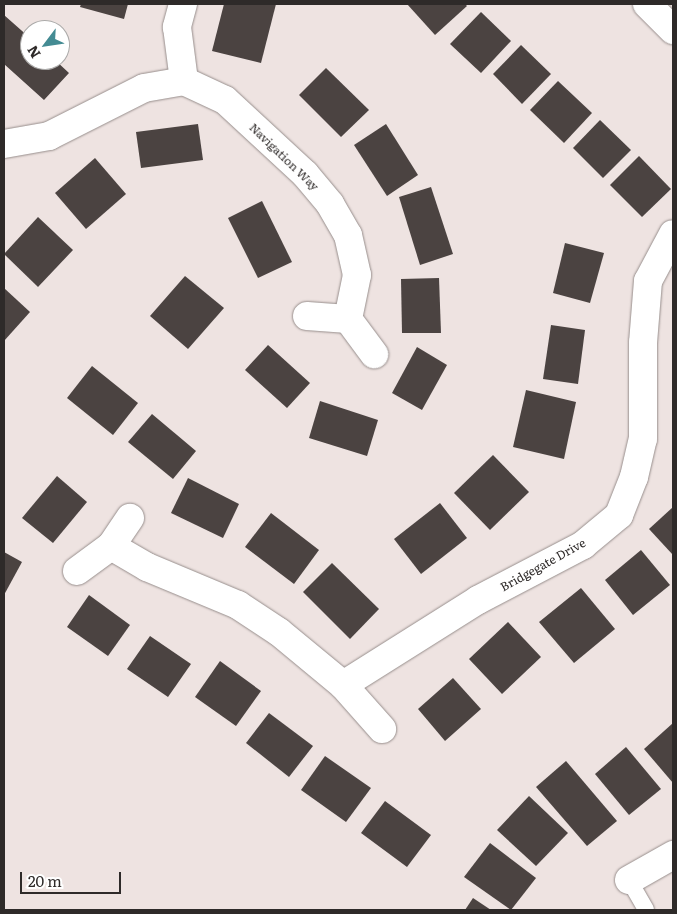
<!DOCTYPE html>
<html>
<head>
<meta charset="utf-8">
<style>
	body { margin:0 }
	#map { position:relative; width:677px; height:914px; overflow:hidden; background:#eee3e1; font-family:Literata,serif }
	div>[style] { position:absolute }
	.building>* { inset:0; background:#4b4341 }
	.roads { filter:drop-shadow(0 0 1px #978e8c) drop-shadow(0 0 1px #978e8c) }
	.lane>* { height:16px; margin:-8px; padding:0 8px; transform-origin:8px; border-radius:8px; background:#fff }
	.street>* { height:28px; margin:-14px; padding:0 14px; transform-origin:14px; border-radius:14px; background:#fff }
	.secondary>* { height:28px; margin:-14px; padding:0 14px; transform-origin:14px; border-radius:14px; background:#fff }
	span { translate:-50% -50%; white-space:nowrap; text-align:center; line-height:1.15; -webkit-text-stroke:5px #fff; paint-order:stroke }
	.street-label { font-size:12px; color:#2e2a29 }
	.frame { position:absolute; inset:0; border:5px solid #2e2a29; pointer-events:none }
	.north { position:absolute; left:20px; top:20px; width:50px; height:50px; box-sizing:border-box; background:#fff; border:1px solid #abaaa9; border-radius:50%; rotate:239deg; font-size:14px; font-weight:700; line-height:20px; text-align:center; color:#2e2a29 }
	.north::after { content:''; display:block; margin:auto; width:18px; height:22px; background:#448b93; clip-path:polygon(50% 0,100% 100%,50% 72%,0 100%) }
	.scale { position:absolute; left:20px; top:872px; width:101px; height:22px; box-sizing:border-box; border:2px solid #2e2a29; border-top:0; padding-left:6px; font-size:15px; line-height:18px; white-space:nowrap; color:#2e2a29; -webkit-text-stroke:4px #fff; paint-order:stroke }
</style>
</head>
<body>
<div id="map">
	<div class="building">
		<div style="clip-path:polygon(81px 4px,128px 4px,124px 19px,80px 7px)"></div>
		<div style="clip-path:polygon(224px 4px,276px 4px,261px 63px,212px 51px)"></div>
		<div style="clip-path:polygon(407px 4px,465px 4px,467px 6px,435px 35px)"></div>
		<div style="clip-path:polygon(481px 12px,511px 41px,481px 73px,450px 44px)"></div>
		<div style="clip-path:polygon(4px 15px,30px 38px,30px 60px,55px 60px,69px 73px,44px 100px,4px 64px)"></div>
		<div style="clip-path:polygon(521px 45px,551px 74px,522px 104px,493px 74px)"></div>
		<div style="clip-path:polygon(326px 68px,369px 110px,341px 137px,299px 95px)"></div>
		<div style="clip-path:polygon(558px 81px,592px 113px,564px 143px,530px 110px)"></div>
		<div style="clip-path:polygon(600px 120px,631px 150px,603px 178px,573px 148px)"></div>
		<div style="clip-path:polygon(198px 124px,203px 160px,141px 168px,136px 132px)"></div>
		<div style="clip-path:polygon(386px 124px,418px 175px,387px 196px,354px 145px)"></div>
		<div style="clip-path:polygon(639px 156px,671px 189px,642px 217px,610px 185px)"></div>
		<div style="clip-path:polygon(95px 158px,126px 194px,86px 229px,55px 193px)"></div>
		<div style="clip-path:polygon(431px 187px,453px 254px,420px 265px,399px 197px)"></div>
		<div style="clip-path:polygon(262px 201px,292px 262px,258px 278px,228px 218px)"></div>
		<div style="clip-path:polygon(38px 217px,73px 250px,38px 287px,4px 254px)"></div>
		<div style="clip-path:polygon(565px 243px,604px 253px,590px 303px,553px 293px)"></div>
		<div style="clip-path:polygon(185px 276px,224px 308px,188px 349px,150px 316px)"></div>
		<div style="clip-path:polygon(439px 278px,441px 333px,402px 333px,401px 279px)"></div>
		<div style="clip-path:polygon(4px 288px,30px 312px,4px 341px)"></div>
		<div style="clip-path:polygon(551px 325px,585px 330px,578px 384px,543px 379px)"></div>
		<div style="clip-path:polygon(268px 345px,310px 383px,287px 408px,245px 370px)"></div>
		<div style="clip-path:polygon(417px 347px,447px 365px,422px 410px,392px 393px)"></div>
		<div style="clip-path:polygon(92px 366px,138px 403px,113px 435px,67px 398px)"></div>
		<div style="clip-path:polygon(526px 390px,576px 402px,564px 459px,513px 447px)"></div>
		<div style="clip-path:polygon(320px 401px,378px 420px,367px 456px,309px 438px)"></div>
		<div style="clip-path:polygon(152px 414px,196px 451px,173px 479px,128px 442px)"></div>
		<div style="clip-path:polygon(493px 455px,529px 492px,490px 530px,454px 493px)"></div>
		<div style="clip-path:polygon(57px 476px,87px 502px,53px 543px,22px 518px)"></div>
		<div style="clip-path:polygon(188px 478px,239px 504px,223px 538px,171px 513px)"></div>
		<div style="clip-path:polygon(440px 503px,467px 538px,421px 574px,394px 539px)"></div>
		<div style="clip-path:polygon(673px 507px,673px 555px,649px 529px)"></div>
		<div style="clip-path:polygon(271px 513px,319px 550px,294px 584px,245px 547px)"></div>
		<div style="clip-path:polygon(641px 550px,670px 585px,633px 615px,605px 580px)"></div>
		<div style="clip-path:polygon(4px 552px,22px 562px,4px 595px)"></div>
		<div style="clip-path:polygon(332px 563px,379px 609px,350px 639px,303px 592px)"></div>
		<div style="clip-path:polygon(581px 588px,615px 629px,574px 663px,539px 622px)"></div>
		<div style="clip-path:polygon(89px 595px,130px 625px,108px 656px,67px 627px)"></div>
		<div style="clip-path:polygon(508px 622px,541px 657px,502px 694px,469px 659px)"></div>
		<div style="clip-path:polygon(150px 636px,191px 664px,168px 697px,127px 669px)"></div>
		<div style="clip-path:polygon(220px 661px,261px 691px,236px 726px,195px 697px)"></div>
		<div style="clip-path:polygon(453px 678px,481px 709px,445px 741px,418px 709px)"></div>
		<div style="clip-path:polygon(269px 713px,313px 746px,289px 777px,246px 743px)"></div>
		<div style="clip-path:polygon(673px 723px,673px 783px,644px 749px)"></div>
		<div style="clip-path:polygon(626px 747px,661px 789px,629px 815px,595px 774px)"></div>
		<div style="clip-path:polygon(325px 756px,371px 788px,346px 822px,301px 790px)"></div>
		<div style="clip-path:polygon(566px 761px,617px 821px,587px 846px,536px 787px)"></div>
		<div style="clip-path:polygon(529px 796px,568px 833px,536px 866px,497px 830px)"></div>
		<div style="clip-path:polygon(385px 801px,431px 835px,407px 867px,361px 833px)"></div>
		<div style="clip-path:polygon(490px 843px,536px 878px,511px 910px,464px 877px)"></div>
		<div style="clip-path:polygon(473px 898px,491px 910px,465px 910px)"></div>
	</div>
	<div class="roads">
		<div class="lane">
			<div style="left:629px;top:880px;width:34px;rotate:60deg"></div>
		</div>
		<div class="street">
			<div style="left:183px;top:4px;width:24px;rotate:105deg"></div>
			<div style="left:177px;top:27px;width:54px;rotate:82.6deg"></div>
			<div style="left:184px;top:81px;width:45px;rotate:24.9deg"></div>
			<div style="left:225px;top:100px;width:109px;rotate:42.8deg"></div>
			<div style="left:305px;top:174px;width:39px;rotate:50deg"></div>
			<div style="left:330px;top:204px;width:36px;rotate:60deg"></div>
			<div style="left:348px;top:235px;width:41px;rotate:77.3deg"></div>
			<div style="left:357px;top:275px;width:45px;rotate:101.6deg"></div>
			<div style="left:4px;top:144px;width:46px;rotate:-10.1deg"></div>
			<div style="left:49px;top:136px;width:106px;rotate:-26.8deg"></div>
			<div style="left:144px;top:88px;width:41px;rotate:-9.9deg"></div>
			<div style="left:307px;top:316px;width:41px;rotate:4.2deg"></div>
			<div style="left:348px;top:319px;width:44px;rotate:53.4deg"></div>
			<div style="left:111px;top:546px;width:42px;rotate:30.3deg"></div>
			<div style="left:147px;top:567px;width:99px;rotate:22.7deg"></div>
			<div style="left:238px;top:605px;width:49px;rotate:33.4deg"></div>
			<div style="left:279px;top:632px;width:83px;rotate:39.6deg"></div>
			<div style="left:343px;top:685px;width:59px;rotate:48.4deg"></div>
			<div style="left:77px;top:571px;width:42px;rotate:-36.3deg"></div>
			<div style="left:111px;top:546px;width:34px;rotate:-56deg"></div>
			<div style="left:343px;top:685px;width:160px;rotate:-32.2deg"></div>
			<div style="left:478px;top:600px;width:119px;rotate:-27.6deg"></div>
			<div style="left:583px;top:545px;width:47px;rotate:-39.8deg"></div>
			<div style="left:619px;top:515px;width:41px;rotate:-68.5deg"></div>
			<div style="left:634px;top:477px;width:39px;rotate:-77deg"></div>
			<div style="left:643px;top:439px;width:96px;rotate:-90deg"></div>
			<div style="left:643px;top:343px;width:62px;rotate:-85.4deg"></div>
			<div style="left:648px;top:281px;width:53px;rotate:-62deg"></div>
			<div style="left:629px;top:880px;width:51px;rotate:-29.6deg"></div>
		</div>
		<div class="secondary">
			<div style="left:647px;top:4px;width:37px;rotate:45deg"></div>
		</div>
	</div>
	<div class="street-label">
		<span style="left:284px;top:157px;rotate:44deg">Navigation Way</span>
		<span style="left:543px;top:565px;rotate:-29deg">Bridgegate Drive</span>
	</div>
	<div class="frame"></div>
	<div class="north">N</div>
	<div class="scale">20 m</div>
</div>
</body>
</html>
